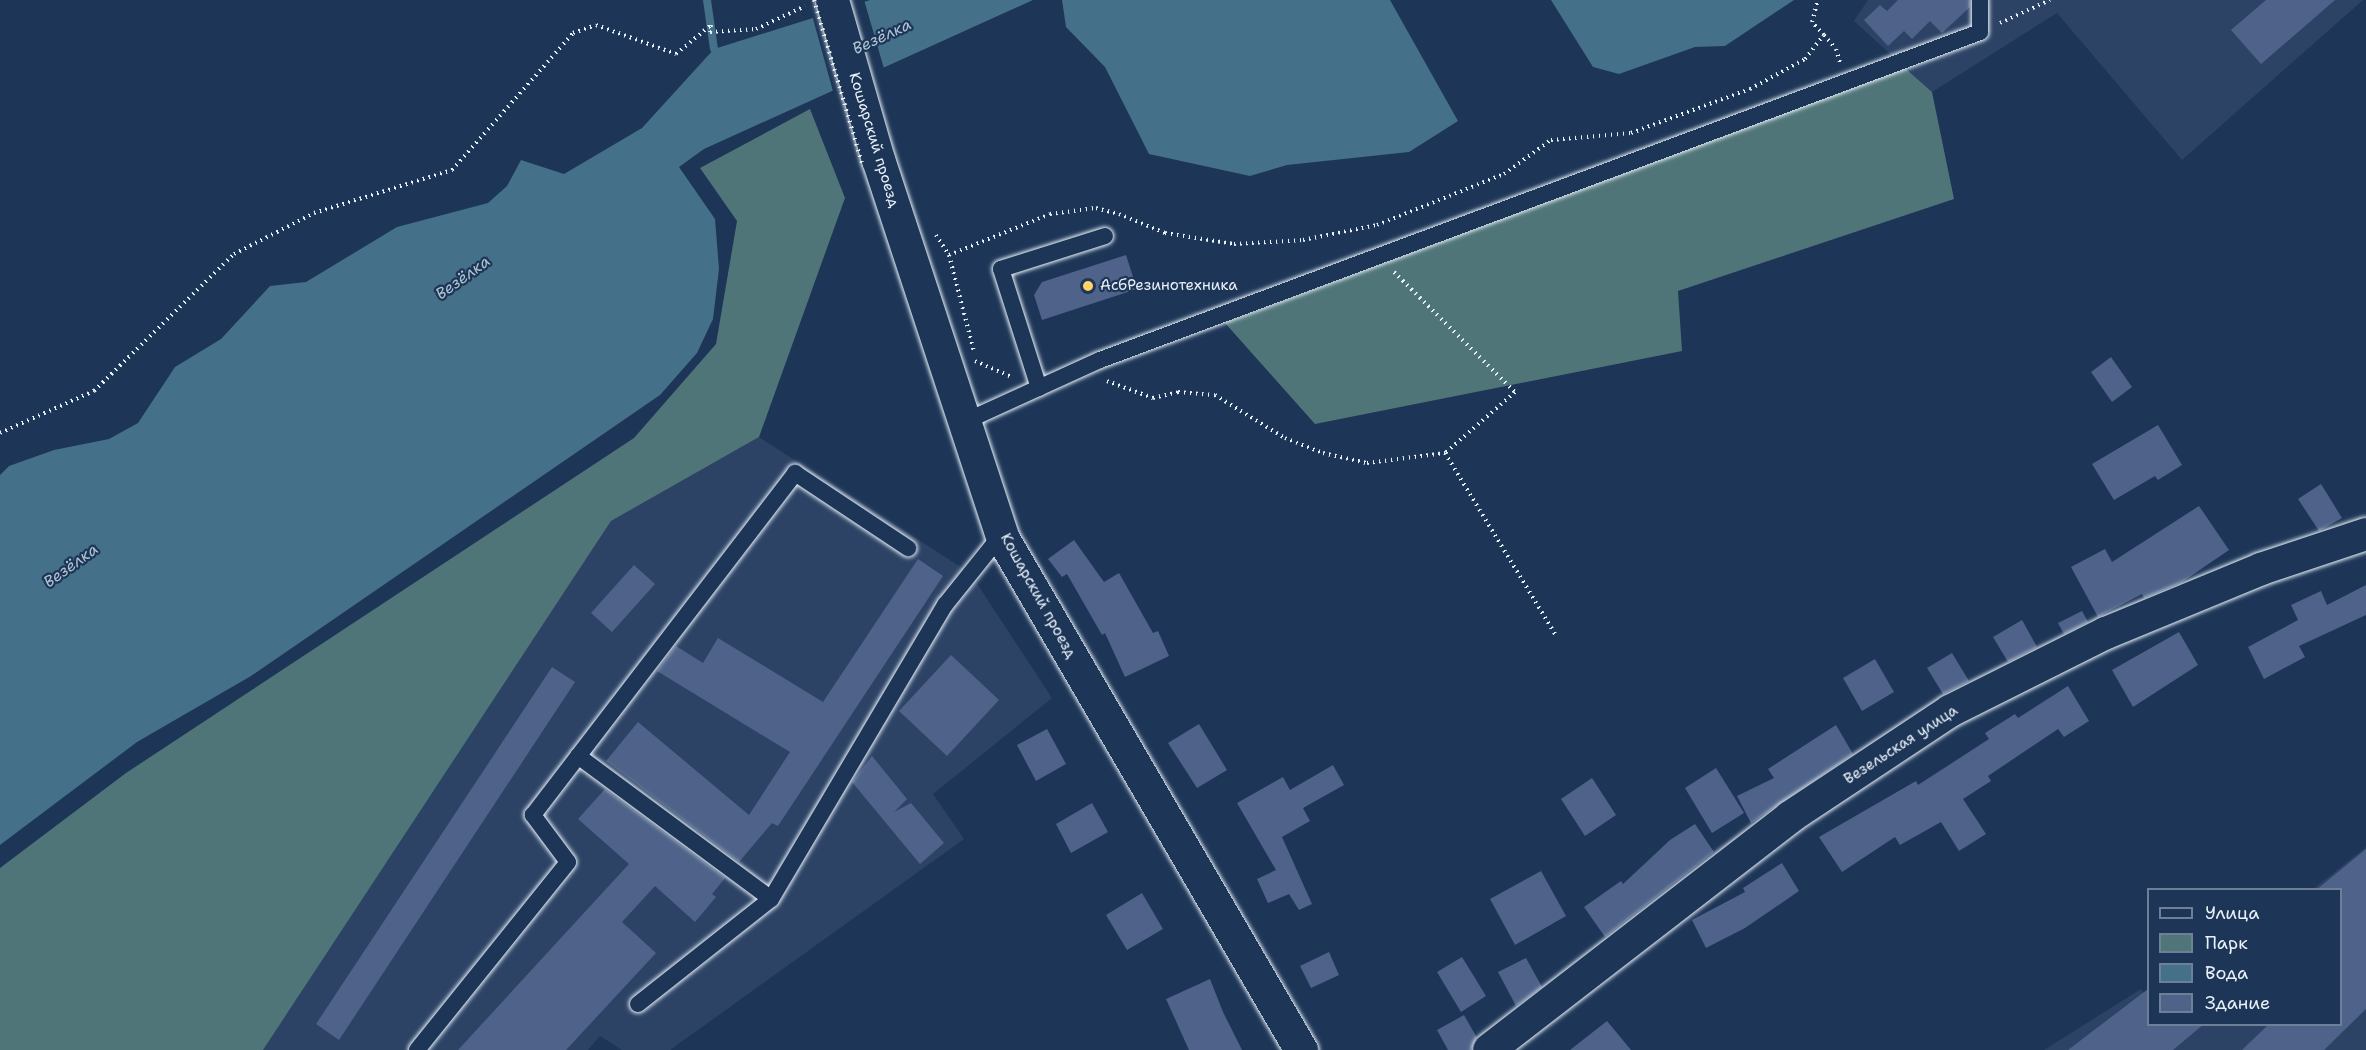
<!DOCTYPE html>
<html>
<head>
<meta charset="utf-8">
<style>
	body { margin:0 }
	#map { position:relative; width:2366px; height:1050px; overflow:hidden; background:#1d3557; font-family:"Shantell Sans",sans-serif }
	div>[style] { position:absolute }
	.built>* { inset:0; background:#2c4366 }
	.green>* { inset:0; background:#4f7578 }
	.water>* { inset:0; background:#447089 }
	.pier>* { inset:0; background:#1d3557 }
	.stream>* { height:8px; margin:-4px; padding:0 4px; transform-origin:4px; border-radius:4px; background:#447089 }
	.building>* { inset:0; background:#4f638a }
	.path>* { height:4px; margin-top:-2px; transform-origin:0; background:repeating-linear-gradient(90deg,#e8f1f8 0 1.5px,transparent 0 6px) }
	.roads { filter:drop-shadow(0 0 2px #e8f1f8) drop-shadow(0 0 2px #e8f1f8) }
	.lane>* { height:16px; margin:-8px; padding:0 8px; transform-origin:8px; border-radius:8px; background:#1d3557 }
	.street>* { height:32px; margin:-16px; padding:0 16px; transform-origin:16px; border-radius:16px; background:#1d3557 }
	.secondary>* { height:33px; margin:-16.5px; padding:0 16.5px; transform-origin:16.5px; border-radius:16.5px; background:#1d3557 }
	.path-bridge>* { height:4px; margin-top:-2px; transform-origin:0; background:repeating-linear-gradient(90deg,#e8f1f8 0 1.5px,transparent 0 6px) }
	.dots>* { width:16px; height:16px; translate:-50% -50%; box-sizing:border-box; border:3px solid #1d3557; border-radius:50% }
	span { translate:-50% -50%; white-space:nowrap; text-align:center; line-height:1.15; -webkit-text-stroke:4.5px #1d3557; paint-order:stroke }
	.street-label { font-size:15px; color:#e8f1f8 }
	.poi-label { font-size:15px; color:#e8f1f8 }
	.left { translate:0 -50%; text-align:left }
	.water-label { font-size:16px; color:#afc4d1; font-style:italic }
	.legend { position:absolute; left:2147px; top:888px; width:195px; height:138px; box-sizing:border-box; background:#1d3557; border:2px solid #6e8097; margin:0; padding:8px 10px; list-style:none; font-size:18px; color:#e8f1f8 }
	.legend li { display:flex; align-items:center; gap:12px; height:30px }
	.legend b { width:30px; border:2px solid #6e8097 }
</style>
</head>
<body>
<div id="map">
	<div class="built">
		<div style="clip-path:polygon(1868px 0,2363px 0,2182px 160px,2057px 13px,1932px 92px,1854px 21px)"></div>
		<div style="clip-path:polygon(759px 437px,970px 573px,1052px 698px,933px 794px,964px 839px,670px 1050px,622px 1050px,600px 1036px,588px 1050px,263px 1050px,611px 521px)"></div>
		<div style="clip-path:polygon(2366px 847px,2366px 1050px,2044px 1050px,2141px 989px,2148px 998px,2148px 1024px,2340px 1024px,2340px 890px,2313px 889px)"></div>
	</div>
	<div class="green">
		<div style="clip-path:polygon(1905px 68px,1932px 92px,1954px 199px,1678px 291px,1682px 351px,1315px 424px,1225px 323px)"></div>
		<div style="clip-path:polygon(810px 109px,845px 198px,759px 437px,611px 521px,263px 1050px,0 1050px,0 868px,126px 773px,634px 438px,716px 344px,737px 221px,700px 168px)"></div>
	</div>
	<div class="water">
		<div style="clip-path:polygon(870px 0,1033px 0,704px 149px,679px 167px,715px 219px,719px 269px,713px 319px,697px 353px,660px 395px,251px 676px,137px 742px,0 845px,0 475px,9px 466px,54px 450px,109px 439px,138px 423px,175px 367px,221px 339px,270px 286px,306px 282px,397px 227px,488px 203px,507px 186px,521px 160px,564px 174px,642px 128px,714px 49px)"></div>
		<div style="clip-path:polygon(1062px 0,1390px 0,1458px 121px,1409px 152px,1287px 165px,1250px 176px,1149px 154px,1105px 67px,1066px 27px)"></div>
		<div style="clip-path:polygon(1551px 0,1794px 0,1725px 46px,1695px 47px,1619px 74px,1593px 67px)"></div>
	</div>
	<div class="pier">
		<div style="clip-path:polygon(864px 0,885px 72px,834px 95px,812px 15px)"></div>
	</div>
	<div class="stream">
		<div style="left:707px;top:0;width:49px;rotate:81.9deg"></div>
	</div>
	<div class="building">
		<div style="clip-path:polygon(1898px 0,1970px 0,1970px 7px,1942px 33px,1930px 21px,1912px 39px,1904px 31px,1888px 46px,1864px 20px,1880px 5px,1887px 11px)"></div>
		<div style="clip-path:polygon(2266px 0,2335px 0,2261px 64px,2231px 30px)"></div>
		<div style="clip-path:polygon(1126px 255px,1137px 289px,1042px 320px,1034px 295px,1042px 282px)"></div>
		<div style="clip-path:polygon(2111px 357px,2132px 387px,2112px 402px,2091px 372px)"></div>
		<div style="clip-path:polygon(2158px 425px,2182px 465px,2158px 480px,2155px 476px,2114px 500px,2092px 464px)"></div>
		<div style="clip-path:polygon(2321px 484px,2342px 518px,2319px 531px,2298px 499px)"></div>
		<div style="clip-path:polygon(2199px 506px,2229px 550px,2182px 582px,2144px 598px,2142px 594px,2098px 617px,2071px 567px,2105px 549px,2112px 562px)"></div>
		<div style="clip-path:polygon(1074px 540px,1104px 582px,1119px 573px,1153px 633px,1158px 631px,1169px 656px,1125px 677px,1105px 633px,1102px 635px,1067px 574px,1062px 577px,1048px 559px)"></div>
		<div style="clip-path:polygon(918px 559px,943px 576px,778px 826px,772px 823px,739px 862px,606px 761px,638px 722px,749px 815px,790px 752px,657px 671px,676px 646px,703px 663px,718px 638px,823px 702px)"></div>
		<div style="clip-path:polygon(634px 565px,655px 584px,612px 632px,591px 613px)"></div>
		<div style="clip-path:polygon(2366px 585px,2366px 615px,2299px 646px,2305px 657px,2264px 679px,2248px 647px,2298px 620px,2291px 605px,2321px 591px,2327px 605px)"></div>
		<div style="clip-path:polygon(2082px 611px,2088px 622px,2064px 634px,2058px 623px)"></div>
		<div style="clip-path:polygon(2022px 620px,2037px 647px,2008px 662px,1993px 637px)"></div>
		<div style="clip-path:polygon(2179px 632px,2198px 665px,2133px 707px,2112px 670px)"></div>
		<div style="clip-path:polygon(1952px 653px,1969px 681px,1943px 694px,1927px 668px)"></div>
		<div style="clip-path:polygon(951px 655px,999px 700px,947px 756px,899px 711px)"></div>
		<div style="clip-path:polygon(1875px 659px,1894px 692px,1862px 711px,1843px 678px)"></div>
		<div style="clip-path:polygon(552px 667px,575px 682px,339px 1040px,316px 1024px)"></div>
		<div style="clip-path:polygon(2068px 686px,2089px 721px,2064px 737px,2058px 729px,1988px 776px,1991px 781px,1963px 799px,1986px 834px,1959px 851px,1941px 822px,1900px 845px,1895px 837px,1842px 872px,1819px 837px,1916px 781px,1918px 785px,1989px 739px,1985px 733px,2015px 714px,2018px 718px)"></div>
		<div style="clip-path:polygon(1199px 724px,1227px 770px,1197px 788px,1168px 743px)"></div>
		<div style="clip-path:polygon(1836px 725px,1853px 754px,1751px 823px,1737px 796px,1774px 778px,1768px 769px)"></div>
		<div style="clip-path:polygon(1047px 729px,1066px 764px,1036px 781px,1017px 745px)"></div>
		<div style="clip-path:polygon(872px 756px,907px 799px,894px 812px,911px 803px,944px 843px,920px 864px,852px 782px)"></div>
		<div style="clip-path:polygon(1333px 765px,1344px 785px,1303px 808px,1310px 821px,1282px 837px,1312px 904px,1299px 910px,1289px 894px,1268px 903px,1257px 879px,1276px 870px,1237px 803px,1283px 777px,1290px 790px)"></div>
		<div style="clip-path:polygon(1716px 768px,1744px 813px,1712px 833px,1685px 788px)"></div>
		<div style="clip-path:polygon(1592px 778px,1616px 815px,1585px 836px,1561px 799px)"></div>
		<div style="clip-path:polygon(605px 789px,725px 878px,712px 894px,716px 897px,695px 922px,655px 886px,622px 922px,656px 953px,566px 1050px,458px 1050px,629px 864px,578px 819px)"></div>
		<div style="clip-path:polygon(1092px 803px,1108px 832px,1071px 853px,1056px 824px)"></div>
		<div style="clip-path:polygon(1695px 824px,1714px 852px,1605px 937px,1584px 907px,1621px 881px,1623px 884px,1670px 840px)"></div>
		<div style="clip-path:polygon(2366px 849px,2366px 1009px,2324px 1050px,2242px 1050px,2269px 1024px,2340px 1024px,2340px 890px,2316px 890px)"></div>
		<div style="clip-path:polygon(1782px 863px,1799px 891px,1745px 928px,1706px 948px,1692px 920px,1745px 892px,1743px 888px)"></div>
		<div style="clip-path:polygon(1541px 871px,1566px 916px,1515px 945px,1490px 899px)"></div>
		<div style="clip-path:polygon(1142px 893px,1163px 929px,1127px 950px,1106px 915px)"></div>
		<div style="clip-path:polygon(1329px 952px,1339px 975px,1311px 988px,1300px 966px)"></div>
		<div style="clip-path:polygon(1462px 957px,1486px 996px,1461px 1012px,1437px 972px)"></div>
		<div style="clip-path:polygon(1526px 958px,1542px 987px,1516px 1006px,1498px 972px)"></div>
		<div style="clip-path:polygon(1210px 979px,1223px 1012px,1242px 1050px,1189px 1050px,1166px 999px)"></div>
		<div style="clip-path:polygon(2148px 989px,2148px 1024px,2204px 1024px,2173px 1050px,2068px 1050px)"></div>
		<div style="clip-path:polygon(1464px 1015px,1477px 1038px,1471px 1050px,1448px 1050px,1437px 1030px)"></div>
		<div style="clip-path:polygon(1607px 1021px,1631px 1050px,1570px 1050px)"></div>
	</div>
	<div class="path">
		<div style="left:2000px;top:23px;width:55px;rotate:-24.7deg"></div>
		<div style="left:1824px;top:35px;width:18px;rotate:49deg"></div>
		<div style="left:1836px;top:49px;width:14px;rotate:73deg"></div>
		<div style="left:936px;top:235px;width:24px;rotate:57deg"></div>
		<div style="left:949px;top:255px;width:100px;rotate:75.5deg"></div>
		<div style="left:949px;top:255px;width:109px;rotate:-22.1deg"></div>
		<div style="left:1050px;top:214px;width:46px;rotate:-7.4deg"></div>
		<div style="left:1096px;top:208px;width:24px;rotate:15deg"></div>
		<div style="left:1119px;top:214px;width:50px;rotate:22.4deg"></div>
		<div style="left:1165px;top:233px;width:70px;rotate:9.1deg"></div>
		<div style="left:1234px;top:244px;width:69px;rotate:-3.3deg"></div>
		<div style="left:1303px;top:240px;width:76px;rotate:-11.5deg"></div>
		<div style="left:1377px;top:225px;width:137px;rotate:-21.9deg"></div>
		<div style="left:1504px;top:174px;width:58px;rotate:-35.9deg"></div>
		<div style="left:1551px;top:140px;width:80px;rotate:-5deg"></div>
		<div style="left:1631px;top:133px;width:127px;rotate:-20.3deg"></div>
		<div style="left:1750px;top:89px;width:63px;rotate:-28.6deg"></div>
		<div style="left:1805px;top:59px;width:31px;rotate:-52deg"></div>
		<div style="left:1824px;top:35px;width:18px;rotate:-133deg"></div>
		<div style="left:1812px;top:22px;width:23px;rotate:-75deg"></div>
		<div style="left:1394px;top:272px;width:170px;rotate:44.8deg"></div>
		<div style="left:1515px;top:392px;width:93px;rotate:138.9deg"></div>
		<div style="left:975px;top:361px;width:40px;rotate:23.4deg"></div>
		<div style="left:1107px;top:381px;width:49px;rotate:20.3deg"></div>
		<div style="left:1153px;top:398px;width:26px;rotate:-13deg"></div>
		<div style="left:1178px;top:392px;width:37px;rotate:5deg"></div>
		<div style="left:1215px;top:395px;width:82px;rotate:31.6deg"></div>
		<div style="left:1285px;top:438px;width:41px;rotate:21.5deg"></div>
		<div style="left:1323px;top:453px;width:45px;rotate:12.8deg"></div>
		<div style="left:1367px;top:463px;width:79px;rotate:-7.3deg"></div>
		<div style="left:1445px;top:453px;width:212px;rotate:58.7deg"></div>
		<div style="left:0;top:433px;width:103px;rotate:-24.1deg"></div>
		<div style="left:94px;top:391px;width:196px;rotate:-44.4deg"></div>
		<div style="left:234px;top:254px;width:90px;rotate:-27.1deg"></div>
		<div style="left:314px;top:213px;width:145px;rotate:-17.3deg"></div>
		<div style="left:452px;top:170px;width:183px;rotate:-48.5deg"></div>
		<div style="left:573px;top:33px;width:24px;rotate:-19deg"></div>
		<div style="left:596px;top:25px;width:85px;rotate:19.9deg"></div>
		<div style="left:676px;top:54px;width:45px;rotate:-39.6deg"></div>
		<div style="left:711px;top:25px;width:7px;rotate:98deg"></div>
		<div style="left:710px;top:32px;width:46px;rotate:-3.7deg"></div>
		<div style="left:756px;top:29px;width:54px;rotate:-25.1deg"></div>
	</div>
	<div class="roads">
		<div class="lane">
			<div style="left:1039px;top:388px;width:125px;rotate:-107.7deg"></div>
			<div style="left:1001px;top:269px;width:109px;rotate:-17.6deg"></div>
			<div style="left:966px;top:421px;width:147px;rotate:-24.5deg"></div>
			<div style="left:1100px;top:360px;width:939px;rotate:-20.44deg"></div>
			<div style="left:1980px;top:32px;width:32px;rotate:-90deg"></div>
			<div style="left:578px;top:756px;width:240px;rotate:36.5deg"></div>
			<div style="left:638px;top:1004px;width:169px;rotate:-38.3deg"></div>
			<div style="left:771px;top:899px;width:342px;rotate:-59.4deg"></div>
			<div style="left:945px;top:605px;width:77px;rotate:-51.3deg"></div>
			<div style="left:993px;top:545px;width:12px;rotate:-31deg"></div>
			<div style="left:417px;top:1050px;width:241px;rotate:-51.2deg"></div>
			<div style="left:568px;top:862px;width:59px;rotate:-126.7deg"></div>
			<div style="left:533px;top:815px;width:431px;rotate:-52.5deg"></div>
			<div style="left:795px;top:473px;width:136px;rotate:33.6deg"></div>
		</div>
		<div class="street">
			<div style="left:1489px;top:1050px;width:381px;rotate:-37.7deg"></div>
			<div style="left:1790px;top:817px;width:192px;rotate:-33.5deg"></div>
			<div style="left:1950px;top:711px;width:174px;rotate:-26.6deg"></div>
			<div style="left:2106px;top:633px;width:168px;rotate:-22.4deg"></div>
			<div style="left:2261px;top:569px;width:111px;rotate:-18.4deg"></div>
		</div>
		<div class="secondary">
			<div style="left:832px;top:0;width:166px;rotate:73.9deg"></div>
			<div style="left:878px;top:159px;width:400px;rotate:71.8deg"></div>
			<div style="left:1003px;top:539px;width:592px;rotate:59.75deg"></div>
		</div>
	</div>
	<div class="path-bridge">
		<div style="left:814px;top:0;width:170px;rotate:73.6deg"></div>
	</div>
	<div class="dots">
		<div style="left:1088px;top:286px;background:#ffd166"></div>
	</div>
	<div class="street-label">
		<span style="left:874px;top:140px;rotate:73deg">Кошарский проезд</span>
		<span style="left:1038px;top:596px;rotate:61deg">Кошарский проезд</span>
		<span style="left:1901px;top:745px;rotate:-33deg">Везельская улица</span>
	</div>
	<div class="poi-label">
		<span class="left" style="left:1100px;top:286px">АсбРезинотехника</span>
	</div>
	<div class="water-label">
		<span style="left:882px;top:37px;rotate:-25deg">Везёлка</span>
		<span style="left:463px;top:278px;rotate:-36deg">Везёлка</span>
		<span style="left:71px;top:566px;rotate:-36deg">Везёлка</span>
	</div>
	<ul class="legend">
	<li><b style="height:8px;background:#1d3557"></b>Улица</li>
	<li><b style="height:16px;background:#4f7578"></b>Парк</li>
	<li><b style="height:16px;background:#447089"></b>Вода</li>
	<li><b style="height:16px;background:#4f638a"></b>Здание</li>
	</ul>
</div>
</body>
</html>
